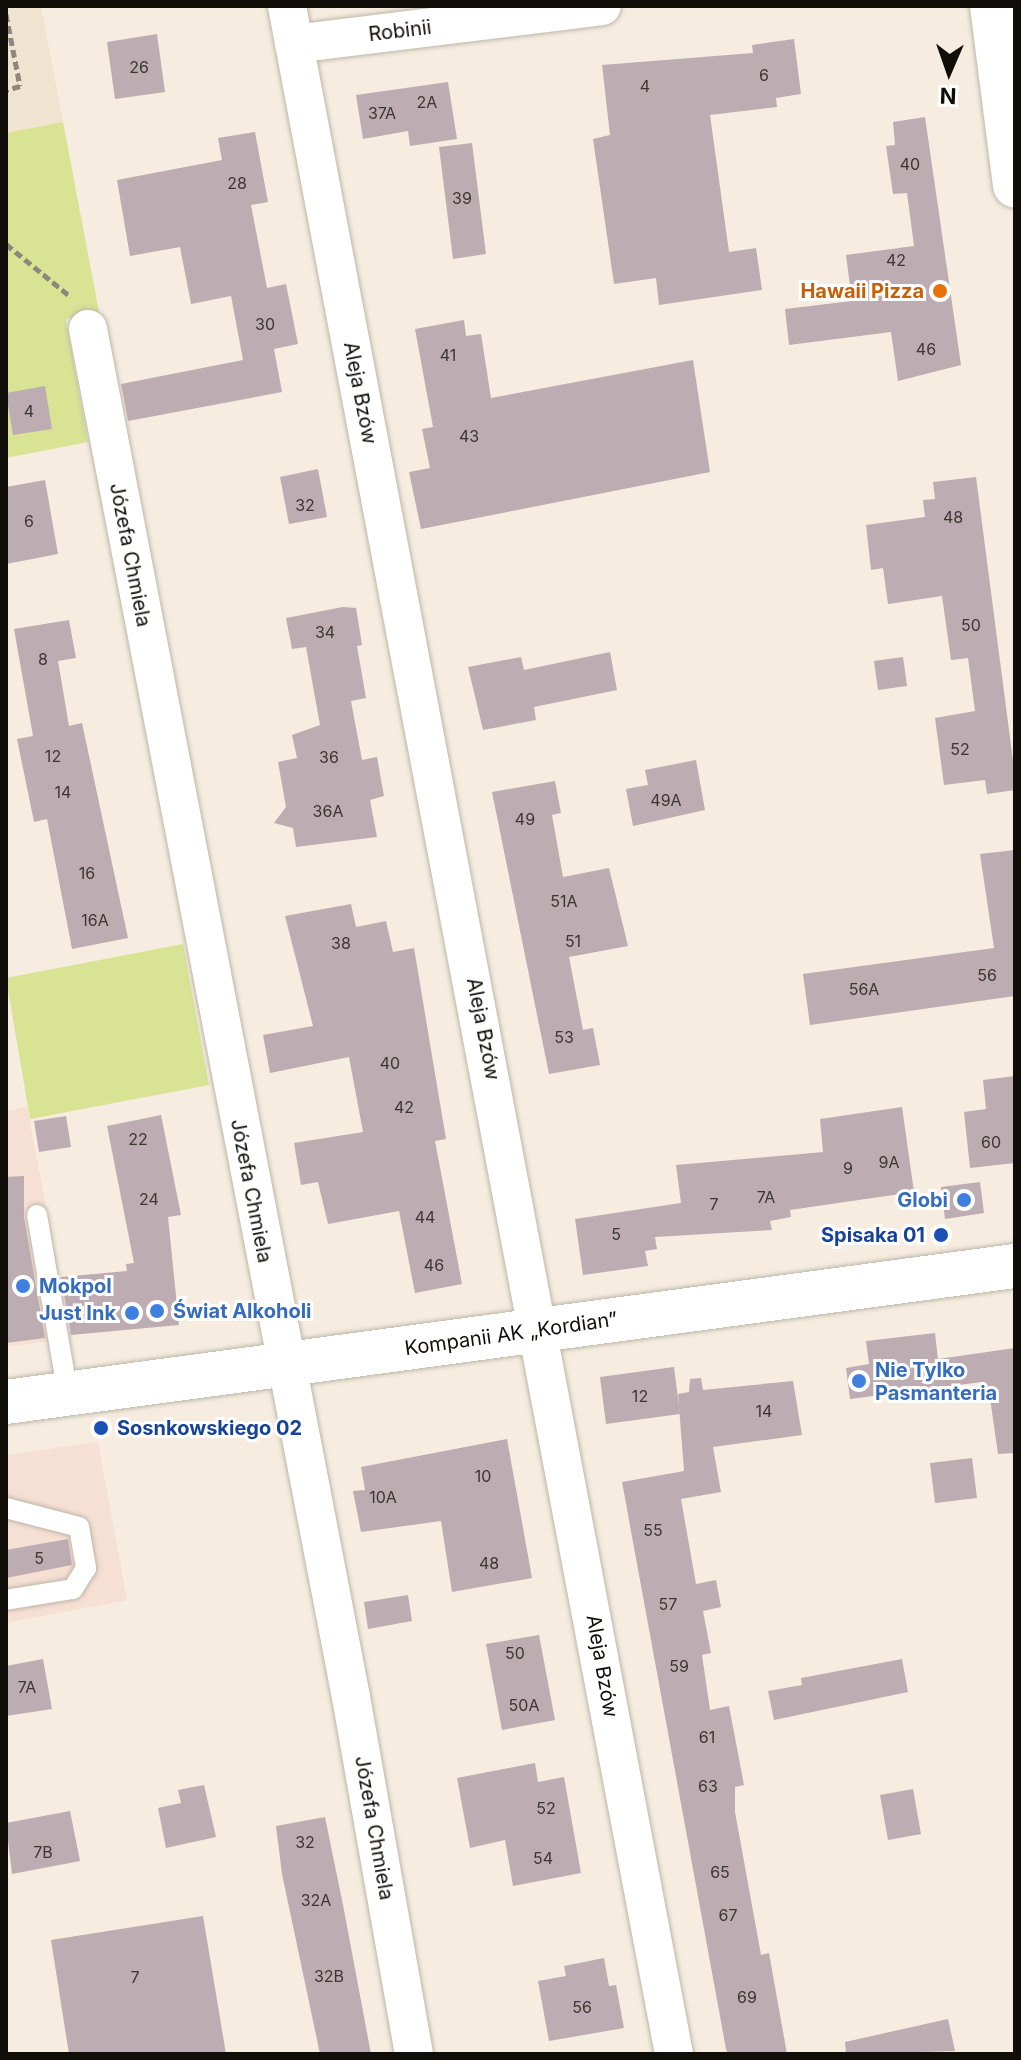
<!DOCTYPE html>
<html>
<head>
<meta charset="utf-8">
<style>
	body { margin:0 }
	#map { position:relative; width:1021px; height:2060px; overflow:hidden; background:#f6ede0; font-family:Inter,sans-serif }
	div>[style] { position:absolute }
	.commercial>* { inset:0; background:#f6dfd3 }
	.built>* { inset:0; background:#f0e3cf }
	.green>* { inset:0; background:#d8e394 }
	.building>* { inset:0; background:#bdacb1 }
	.path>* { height:5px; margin-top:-2.5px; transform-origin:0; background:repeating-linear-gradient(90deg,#8d877e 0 8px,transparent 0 12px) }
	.roads { filter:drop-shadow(0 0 2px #beb6a9) drop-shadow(0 0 2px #beb6a9) }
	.service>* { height:20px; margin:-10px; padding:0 10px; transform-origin:10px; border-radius:10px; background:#fff }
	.minor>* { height:38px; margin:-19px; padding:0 19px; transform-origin:19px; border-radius:19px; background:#fff }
	.tertiary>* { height:44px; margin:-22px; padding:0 22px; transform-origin:22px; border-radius:22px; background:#fff }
	.dots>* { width:22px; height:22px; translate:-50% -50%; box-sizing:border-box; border:4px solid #fff; border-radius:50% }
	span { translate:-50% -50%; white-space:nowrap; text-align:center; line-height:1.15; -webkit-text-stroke:6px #fff; paint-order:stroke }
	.number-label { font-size:16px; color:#3c3634 }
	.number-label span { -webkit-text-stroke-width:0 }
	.street-label { font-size:20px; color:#110e0a }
	.food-label { font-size:20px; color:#c56008; font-weight:700 }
	.right { translate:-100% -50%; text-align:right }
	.shop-label { font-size:20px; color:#366cbe; font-weight:700 }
	.left { translate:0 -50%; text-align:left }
	.transit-label { font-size:20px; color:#164399; font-weight:700 }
	.frame { position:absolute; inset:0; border:8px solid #110e0a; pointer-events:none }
	.north { position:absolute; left:909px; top:32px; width:80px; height:80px; -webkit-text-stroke:6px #fff; paint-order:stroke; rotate:182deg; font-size:22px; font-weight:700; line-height:32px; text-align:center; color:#110e0a }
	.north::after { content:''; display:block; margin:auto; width:28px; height:36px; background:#110e0a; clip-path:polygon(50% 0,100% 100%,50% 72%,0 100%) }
</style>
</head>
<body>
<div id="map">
	<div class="commercial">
		<div style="clip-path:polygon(27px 1107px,71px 1338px,6px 1347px,6px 1111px)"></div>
		<div style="clip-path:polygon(98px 1442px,127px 1600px,6px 1623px,6px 1455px)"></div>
	</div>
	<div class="built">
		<div style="clip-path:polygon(6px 6px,41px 6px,63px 122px,6px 133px)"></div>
	</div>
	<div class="green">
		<div style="clip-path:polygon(63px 122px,99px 312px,66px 319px,88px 442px,6px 458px,6px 133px)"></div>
		<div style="clip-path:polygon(183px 944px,209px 1085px,30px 1119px,6px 978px)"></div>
	</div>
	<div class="building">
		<div style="clip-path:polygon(157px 34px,165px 92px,115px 99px,107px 42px)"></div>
		<div style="clip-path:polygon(794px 39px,801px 94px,776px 98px,777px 107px,710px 115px,729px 252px,756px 248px,762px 290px,659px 305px,656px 278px,614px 284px,593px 139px,610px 135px,602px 65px,753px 53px,752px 45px)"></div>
		<div style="clip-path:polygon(448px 82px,457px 139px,410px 146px,408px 131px,363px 139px,356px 95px)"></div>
		<div style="clip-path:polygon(925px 117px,961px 365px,898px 381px,891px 332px,789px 345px,785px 309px,852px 301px,846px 255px,914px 246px,907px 193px,893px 194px,886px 146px,895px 145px,893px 122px)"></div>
		<div style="clip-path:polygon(255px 132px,268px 202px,251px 205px,267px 288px,286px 284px,298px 344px,274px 349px,282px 392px,128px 421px,121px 384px,243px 360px,231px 296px,191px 304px,180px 247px,130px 256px,117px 180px,222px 160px,218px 138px)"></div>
		<div style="clip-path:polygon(472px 143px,486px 254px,453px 259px,439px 147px)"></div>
		<div style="clip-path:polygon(464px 320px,466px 336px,481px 334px,491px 398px,693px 360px,710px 472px,421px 529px,409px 472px,430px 468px,422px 429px,433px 427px,415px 329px)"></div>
		<div style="clip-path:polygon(45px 386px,52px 429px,13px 435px,6px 393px)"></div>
		<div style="clip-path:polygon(318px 469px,327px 517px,289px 524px,280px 477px)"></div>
		<div style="clip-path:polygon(976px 477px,1015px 776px,1015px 790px,987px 794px,985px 780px,944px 785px,935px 718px,975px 711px,968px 658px,951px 660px,942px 596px,888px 604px,883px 568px,871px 570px,866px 525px,925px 517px,923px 500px,935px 499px,933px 482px)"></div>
		<div style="clip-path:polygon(45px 480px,58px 554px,6px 564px,6px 487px)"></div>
		<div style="clip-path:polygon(343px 607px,356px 608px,362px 645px,357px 646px,366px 698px,351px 701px,362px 760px,377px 757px,380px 774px,384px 796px,370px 800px,377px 837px,296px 847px,293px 828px,274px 823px,286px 807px,278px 762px,297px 758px,292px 735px,320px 725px,306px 647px,292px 649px,286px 618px)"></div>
		<div style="clip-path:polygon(69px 620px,76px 658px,58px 661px,69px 726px,82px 723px,128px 938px,72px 949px,47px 819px,34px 822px,17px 739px,33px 736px,14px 629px)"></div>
		<div style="clip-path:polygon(610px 652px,617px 690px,534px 707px,536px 720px,483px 730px,468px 667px,521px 657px,524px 670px)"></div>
		<div style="clip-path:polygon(903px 657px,907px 686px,878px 690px,874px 661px)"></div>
		<div style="clip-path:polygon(696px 760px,705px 810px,633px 826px,626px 789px,648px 785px,645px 770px)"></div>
		<div style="clip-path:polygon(555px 781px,561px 813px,552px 815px,563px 877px,609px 868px,628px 946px,569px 957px,583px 1030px,593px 1028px,600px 1065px,549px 1074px,492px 792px)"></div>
		<div style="clip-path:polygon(1015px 850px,1015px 996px,810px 1025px,803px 974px,994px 948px,980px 854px)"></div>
		<div style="clip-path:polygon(351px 904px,356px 927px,386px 921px,393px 952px,414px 948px,446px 1139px,435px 1141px,462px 1284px,415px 1293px,399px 1211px,328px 1224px,318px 1182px,301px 1185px,294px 1143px,363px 1132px,349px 1057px,270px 1073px,263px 1035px,313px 1026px,285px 916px)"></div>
		<div style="clip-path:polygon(1015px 1076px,1015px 1163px,970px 1168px,964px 1112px,986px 1109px,983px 1080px)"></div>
		<div style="clip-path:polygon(902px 1107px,914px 1192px,790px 1210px,791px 1217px,770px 1221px,772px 1230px,655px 1237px,657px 1249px,645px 1251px,648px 1266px,583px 1275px,575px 1219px,681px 1203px,676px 1165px,823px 1152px,820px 1119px)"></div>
		<div style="clip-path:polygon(161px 1115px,181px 1215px,168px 1217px,179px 1325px,71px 1335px,61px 1277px,127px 1271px,126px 1264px,134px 1263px,107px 1126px)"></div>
		<div style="clip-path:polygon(66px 1116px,71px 1147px,39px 1152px,34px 1121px)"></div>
		<div style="clip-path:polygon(24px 1176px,24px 1217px,45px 1338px,6px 1343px,6px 1177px)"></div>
		<div style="clip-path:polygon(980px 1182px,984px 1213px,945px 1219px,941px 1187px)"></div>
		<div style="clip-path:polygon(935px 1333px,938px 1359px,1015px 1348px,1015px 1453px,998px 1454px,989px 1391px,983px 1392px,982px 1382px,850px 1399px,846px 1368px,869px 1364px,866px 1341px)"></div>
		<div style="clip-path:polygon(674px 1367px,680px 1414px,606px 1424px,600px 1377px)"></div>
		<div style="clip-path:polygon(701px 1378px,703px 1390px,793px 1381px,802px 1435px,713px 1447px,721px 1492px,681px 1499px,696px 1584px,716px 1580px,721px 1607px,703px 1611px,711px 1653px,702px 1655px,710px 1710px,729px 1706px,744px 1785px,735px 1787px,735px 1812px,761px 1955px,769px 1953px,787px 2054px,728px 2054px,726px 2049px,622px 1482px,684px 1471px,678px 1394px,689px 1392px,690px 1379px)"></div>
		<div style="clip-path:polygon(507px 1439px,532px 1578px,452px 1592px,441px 1521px,361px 1532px,353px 1491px,365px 1490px,361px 1467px)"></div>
		<div style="clip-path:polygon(972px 1458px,977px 1498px,935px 1503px,930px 1463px)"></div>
		<div style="clip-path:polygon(68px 1539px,72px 1565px,6px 1578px,6px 1550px)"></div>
		<div style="clip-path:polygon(408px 1595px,412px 1621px,368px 1629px,364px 1602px)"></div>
		<div style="clip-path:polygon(539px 1635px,555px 1720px,502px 1730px,486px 1644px)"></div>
		<div style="clip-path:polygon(43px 1659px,52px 1709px,6px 1716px,6px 1666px)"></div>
		<div style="clip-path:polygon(902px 1659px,908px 1692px,774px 1720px,768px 1691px,802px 1685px,801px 1678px)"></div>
		<div style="clip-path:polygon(535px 1763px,538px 1782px,564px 1777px,581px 1873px,513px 1886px,505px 1840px,470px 1848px,457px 1778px)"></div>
		<div style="clip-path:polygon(204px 1785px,216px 1837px,166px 1848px,158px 1808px,181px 1803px,178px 1790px)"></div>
		<div style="clip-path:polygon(913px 1789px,921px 1834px,888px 1840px,880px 1795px)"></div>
		<div style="clip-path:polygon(70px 1811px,80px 1861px,12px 1874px,6px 1823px)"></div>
		<div style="clip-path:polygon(325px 1817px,344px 1910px,371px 2054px,320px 2054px,282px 1874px,276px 1826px)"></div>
		<div style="clip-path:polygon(203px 1916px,226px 2054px,69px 2054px,51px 1940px)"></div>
		<div style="clip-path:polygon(604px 1958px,609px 1986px,616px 1985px,624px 2028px,549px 2041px,538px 1981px,566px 1976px,564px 1966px)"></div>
		<div style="clip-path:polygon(948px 2019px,955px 2051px,846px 2054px,845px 2042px)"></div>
	</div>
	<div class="path">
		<div style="left:6px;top:14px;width:73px;rotate:79deg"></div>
		<div style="left:20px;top:86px;width:15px;rotate:164deg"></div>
		<div style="left:6px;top:244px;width:84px;rotate:39.2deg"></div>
	</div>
	<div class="roads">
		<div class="service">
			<div style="left:37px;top:1215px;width:182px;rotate:80.2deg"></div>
			<div style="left:6px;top:1508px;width:75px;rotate:14.6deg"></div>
			<div style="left:79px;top:1527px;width:42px;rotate:80.3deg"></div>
			<div style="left:86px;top:1568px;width:25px;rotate:122deg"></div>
			<div style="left:73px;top:1589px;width:68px;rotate:170.7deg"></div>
		</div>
		<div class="minor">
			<div style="left:287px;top:6px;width:2084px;rotate:79.3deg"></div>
			<div style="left:294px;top:44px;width:310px;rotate:-7deg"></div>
			<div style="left:88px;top:329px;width:1393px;rotate:79.12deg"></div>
			<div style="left:351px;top:1697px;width:363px;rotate:80deg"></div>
		</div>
		<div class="tertiary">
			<div style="left:992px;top:6px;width:181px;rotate:82.7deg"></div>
			<div style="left:6px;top:1402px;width:1018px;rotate:-7.68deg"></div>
		</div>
	</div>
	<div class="dots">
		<div style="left:940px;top:291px;background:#e8710a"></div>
		<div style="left:964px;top:1200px;background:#3f7fe0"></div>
		<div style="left:941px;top:1235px;background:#1a4fb4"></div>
		<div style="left:23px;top:1286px;background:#3f7fe0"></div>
		<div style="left:157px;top:1311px;background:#3f7fe0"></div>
		<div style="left:132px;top:1313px;background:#3f7fe0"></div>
		<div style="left:859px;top:1381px;background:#3f7fe0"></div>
		<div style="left:101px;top:1428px;background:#1a4fb4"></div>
	</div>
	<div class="number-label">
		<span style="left:139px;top:67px">26</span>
		<span style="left:764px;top:75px">6</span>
		<span style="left:645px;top:86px">4</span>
		<span style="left:427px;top:102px">2A</span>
		<span style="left:382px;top:113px">37A</span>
		<span style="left:910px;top:164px">40</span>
		<span style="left:237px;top:183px">28</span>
		<span style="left:462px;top:198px">39</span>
		<span style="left:896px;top:260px">42</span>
		<span style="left:265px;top:324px">30</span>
		<span style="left:926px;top:349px">46</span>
		<span style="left:448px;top:355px">41</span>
		<span style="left:29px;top:411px">4</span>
		<span style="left:469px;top:436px">43</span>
		<span style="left:305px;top:505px">32</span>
		<span style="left:953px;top:517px">48</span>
		<span style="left:29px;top:521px">6</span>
		<span style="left:971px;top:625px">50</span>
		<span style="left:325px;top:632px">34</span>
		<span style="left:43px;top:659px">8</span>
		<span style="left:960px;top:749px">52</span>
		<span style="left:53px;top:756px">12</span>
		<span style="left:329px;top:757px">36</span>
		<span style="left:63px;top:792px">14</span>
		<span style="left:666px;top:800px">49A</span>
		<span style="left:328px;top:811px">36A</span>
		<span style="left:525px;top:819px">49</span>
		<span style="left:87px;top:873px">16</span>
		<span style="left:564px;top:901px">51A</span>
		<span style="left:95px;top:920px">16A</span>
		<span style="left:573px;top:941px">51</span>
		<span style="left:341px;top:943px">38</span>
		<span style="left:987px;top:975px">56</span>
		<span style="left:864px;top:989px">56A</span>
		<span style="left:564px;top:1037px">53</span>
		<span style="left:390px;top:1063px">40</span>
		<span style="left:404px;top:1107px">42</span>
		<span style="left:138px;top:1139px">22</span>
		<span style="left:991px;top:1142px">60</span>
		<span style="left:889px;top:1162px">9A</span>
		<span style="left:848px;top:1168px">9</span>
		<span style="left:766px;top:1197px">7A</span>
		<span style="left:149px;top:1199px">24</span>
		<span style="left:714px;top:1204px">7</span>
		<span style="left:425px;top:1217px">44</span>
		<span style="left:616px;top:1234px">5</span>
		<span style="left:434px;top:1265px">46</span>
		<span style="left:640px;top:1396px">12</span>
		<span style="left:764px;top:1411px">14</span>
		<span style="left:483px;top:1476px">10</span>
		<span style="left:383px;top:1497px">10A</span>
		<span style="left:653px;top:1530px">55</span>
		<span style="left:39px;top:1558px">5</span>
		<span style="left:489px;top:1563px">48</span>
		<span style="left:668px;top:1604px">57</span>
		<span style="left:515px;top:1653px">50</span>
		<span style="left:679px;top:1666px">59</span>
		<span style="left:27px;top:1687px">7A</span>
		<span style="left:524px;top:1705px">50A</span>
		<span style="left:707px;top:1737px">61</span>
		<span style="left:708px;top:1786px">63</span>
		<span style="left:546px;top:1808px">52</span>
		<span style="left:305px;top:1842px">32</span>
		<span style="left:43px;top:1852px">7B</span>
		<span style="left:543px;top:1858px">54</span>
		<span style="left:720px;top:1872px">65</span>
		<span style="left:316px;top:1900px">32A</span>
		<span style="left:728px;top:1915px">67</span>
		<span style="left:329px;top:1976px">32B</span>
		<span style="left:135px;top:1977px">7</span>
		<span style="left:747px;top:1997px">69</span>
		<span style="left:582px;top:2007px">56</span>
	</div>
	<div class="street-label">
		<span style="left:400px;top:31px;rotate:-7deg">Robinii</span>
		<span style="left:360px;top:393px;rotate:79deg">Aleja Bzów</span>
		<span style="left:130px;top:555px;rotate:79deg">Józefa Chmiela</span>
		<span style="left:483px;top:1029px;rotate:79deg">Aleja Bzów</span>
		<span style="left:251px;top:1191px;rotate:79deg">Józefa Chmiela</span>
		<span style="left:511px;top:1334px;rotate:-8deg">Kompanii AK „Kordian”</span>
		<span style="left:602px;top:1666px;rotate:80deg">Aleja Bzów</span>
		<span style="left:374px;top:1828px;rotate:80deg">Józefa Chmiela</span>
	</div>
	<div class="food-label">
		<span class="right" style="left:924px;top:291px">Hawaii Pizza</span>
	</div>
	<div class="shop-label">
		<span class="right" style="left:948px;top:1200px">Globi</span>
		<span class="left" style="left:39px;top:1286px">Mokpol</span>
		<span class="left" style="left:173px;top:1311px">Świat Alkoholi</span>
		<span class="right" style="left:116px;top:1313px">Just Ink</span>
		<span class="left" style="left:875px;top:1382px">Nie Tylko<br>Pasmanteria</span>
	</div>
	<div class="transit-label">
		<span class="right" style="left:925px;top:1235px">Spisaka 01</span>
		<span class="left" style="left:117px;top:1428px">Sosnkowskiego 02</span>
	</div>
	<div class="frame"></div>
	<div class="north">N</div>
</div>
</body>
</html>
